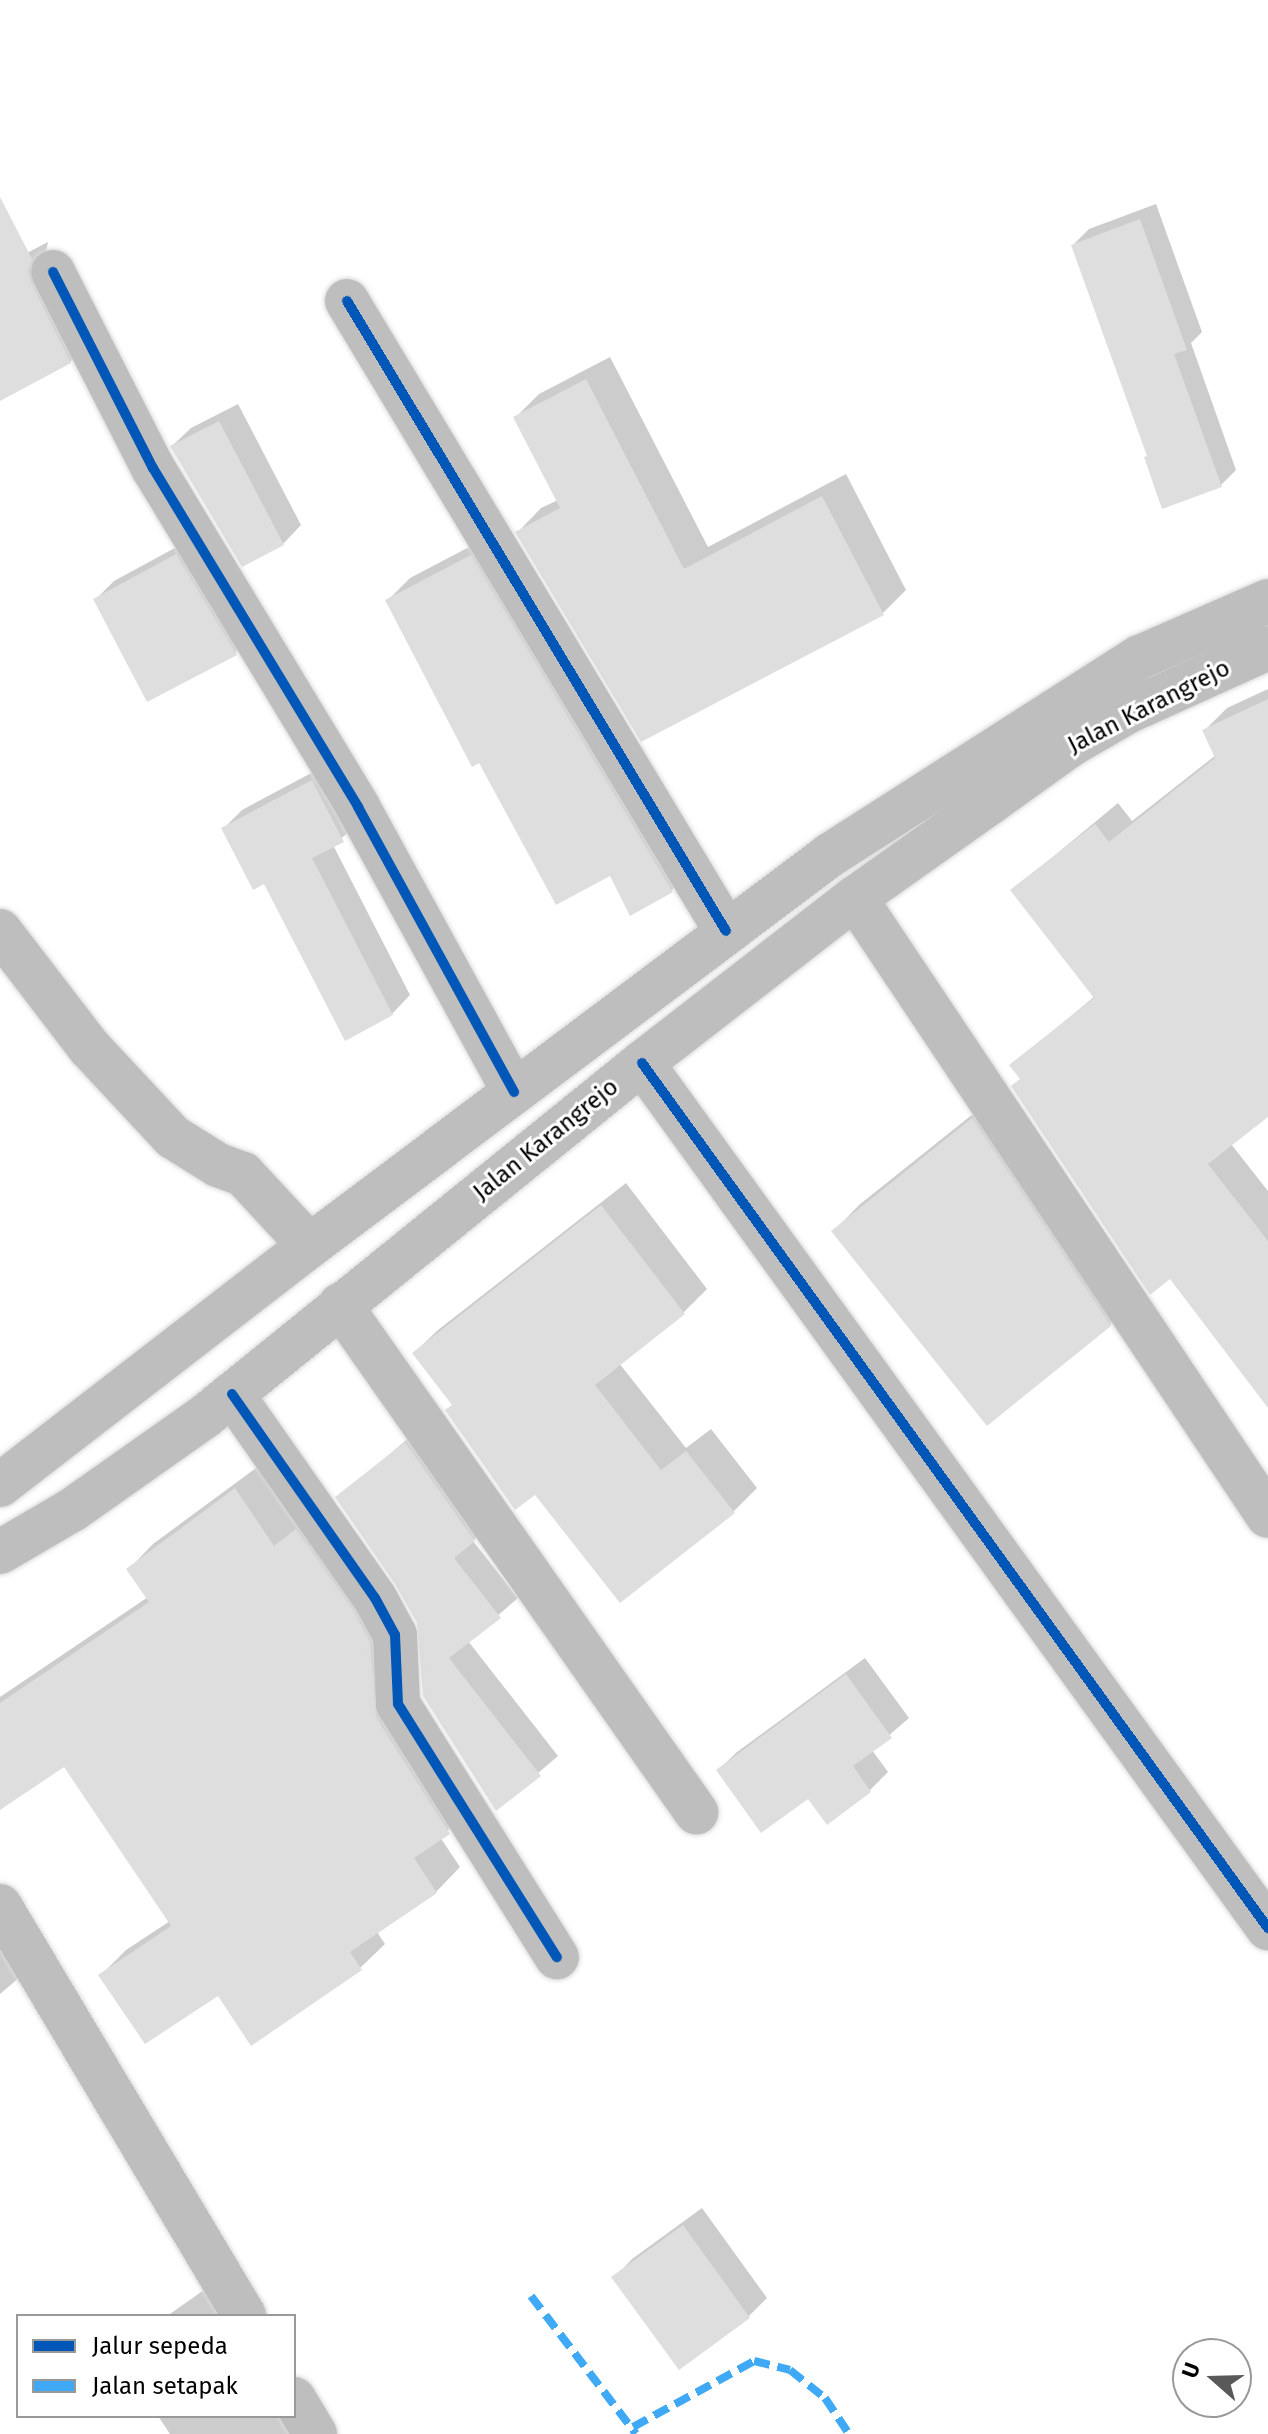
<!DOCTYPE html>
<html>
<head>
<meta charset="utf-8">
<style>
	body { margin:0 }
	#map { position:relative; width:1268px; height:2434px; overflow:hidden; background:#fff; font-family:"Fira Sans",sans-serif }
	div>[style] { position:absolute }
	.shadow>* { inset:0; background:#0003 }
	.building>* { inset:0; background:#dedede }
	.roads { filter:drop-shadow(0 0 2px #dbdbdb) drop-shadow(0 0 2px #dbdbdb) }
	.minor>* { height:44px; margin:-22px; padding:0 22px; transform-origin:22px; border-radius:22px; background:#bebebe }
	.major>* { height:44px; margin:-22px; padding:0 22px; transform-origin:22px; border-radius:22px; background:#bebebe }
	.quiet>* { height:8px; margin-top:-4px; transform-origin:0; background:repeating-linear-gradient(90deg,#3fa9f5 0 16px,transparent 0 24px) }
	.cycleway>* { height:10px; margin:-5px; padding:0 5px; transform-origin:5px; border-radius:5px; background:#0057b8 }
	span { translate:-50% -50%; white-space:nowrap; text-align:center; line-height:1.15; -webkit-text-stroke:6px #fff; paint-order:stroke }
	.street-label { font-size:24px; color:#000 }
	.legend { position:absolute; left:16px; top:2314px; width:280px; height:104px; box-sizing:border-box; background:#fff; border:2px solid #999; margin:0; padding:10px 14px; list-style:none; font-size:24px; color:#000 }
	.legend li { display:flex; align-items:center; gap:16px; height:40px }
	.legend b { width:40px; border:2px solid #999 }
	.north { position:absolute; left:1172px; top:2338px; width:80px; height:80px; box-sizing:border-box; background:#fff; border:2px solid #999; border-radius:50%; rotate:290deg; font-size:22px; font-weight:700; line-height:32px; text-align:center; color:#000 }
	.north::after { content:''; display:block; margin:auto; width:28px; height:36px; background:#595959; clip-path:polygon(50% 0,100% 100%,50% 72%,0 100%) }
</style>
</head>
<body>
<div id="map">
	<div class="shadow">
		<div style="clip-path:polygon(1156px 204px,1202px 332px,1191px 343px,1236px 470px,1220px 486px,1149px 454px,1073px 245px,1089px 229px)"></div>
		<div style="clip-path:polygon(48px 242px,46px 252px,88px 343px,70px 362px,0 377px,0 267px)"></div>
		<div style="clip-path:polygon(610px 357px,708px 547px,846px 474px,906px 590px,883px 613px,518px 532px,541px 508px,558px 500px,515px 418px,539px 394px)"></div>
		<div style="clip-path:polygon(238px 404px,301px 525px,283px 544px,172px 446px,191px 428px)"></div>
		<div style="clip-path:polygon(494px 534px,694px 868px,672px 890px,630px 913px,610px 873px,480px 761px,388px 600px,410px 578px)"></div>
		<div style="clip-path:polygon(195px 537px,254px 635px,235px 653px,96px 599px,114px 581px)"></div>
		<div style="clip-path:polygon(1268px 689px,1268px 1114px,1231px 1144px,1268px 1191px,1268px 1405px,1012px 1065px,1095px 996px,1013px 890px,1118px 803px,1132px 821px,1216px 755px,1205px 730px,1227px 708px)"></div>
		<div style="clip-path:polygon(330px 763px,361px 822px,333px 845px,410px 995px,392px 1014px,265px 881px,224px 828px,242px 810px)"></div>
		<div style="clip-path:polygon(998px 1094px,1135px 1299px,1110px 1325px,834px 1231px,859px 1205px)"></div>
		<div style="clip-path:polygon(626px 1183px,707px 1289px,684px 1312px,619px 1363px,686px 1448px,711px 1429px,757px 1488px,733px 1512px,535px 1492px,454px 1404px,414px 1353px,438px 1330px)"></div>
		<div style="clip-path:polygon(424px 1425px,492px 1522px,473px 1541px,518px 1598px,468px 1641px,558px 1756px,497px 1808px,419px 1623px,397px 1583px,338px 1498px)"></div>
		<div style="clip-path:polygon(260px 1465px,321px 1506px,400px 1692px,473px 1808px,440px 1837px,460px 1867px,436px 1892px,377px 1932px,385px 1944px,360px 1968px,218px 1993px,101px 1975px,126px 1950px,170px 1921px,64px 1765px,0 1808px,0 1697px,148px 1597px,129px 1569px,153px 1544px)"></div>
		<div style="clip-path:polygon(865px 1658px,909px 1718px,872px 1750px,888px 1772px,870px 1790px,827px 1822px,808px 1796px,718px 1770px,737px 1752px)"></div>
		<div style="clip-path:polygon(0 1898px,41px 1959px,0 1994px)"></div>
		<div style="clip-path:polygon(702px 2208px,767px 2298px,749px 2316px,614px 2278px,632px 2259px)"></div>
		<div style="clip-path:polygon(221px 2278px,248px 2316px,167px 2316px)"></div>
		<div style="clip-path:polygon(158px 2416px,294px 2416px,315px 2434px,170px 2434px)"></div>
	</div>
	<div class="building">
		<div style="clip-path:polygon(0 197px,32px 259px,28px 271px,31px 283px,71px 363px,0 401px)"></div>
		<div style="clip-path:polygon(1140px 219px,1187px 350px,1174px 354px,1222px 487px,1162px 509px,1144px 457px,1147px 456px,1071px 245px)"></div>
		<div style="clip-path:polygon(586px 379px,684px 569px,822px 496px,884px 615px,641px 742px,515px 532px,560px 508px,513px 417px)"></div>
		<div style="clip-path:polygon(219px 421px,284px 545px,242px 567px,170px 446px)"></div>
		<div style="clip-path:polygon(176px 554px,237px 655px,147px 702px,93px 599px)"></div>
		<div style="clip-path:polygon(471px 555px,673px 892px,630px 916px,610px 876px,556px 905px,479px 763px,472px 767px,385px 600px)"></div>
		<div style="clip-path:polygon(1268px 699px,1268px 1117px,1208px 1164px,1268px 1241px,1268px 1408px,1170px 1279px,1150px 1295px,1011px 1086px,1020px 1079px,1009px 1065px,1094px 998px,1010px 890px,1095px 824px,1109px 842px,1215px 758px,1202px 730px)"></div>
		<div style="clip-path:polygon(312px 780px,344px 842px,312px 858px,393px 1015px,345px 1041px,264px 884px,253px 890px,221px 828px)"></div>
		<div style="clip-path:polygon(972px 1118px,1111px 1326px,987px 1426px,831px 1231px)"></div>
		<div style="clip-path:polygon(601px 1205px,685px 1314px,595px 1385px,661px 1470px,686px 1451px,735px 1513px,620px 1603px,535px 1495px,515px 1510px,445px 1410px,452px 1405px,412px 1353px)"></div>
		<div style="clip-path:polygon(405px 1442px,475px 1541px,454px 1558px,501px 1618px,449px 1658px,541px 1776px,496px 1811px,423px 1696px,417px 1623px,395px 1584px,335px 1497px)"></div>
		<div style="clip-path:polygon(235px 1488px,274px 1546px,296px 1529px,354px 1611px,370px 1642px,376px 1717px,450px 1834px,414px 1858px,437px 1893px,350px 1952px,362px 1970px,251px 2046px,218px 1996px,145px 2044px,98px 1975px,171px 1926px,64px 1767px,0 1810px,0 1703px,149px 1602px,126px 1569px)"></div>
		<div style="clip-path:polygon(846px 1674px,892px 1738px,853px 1766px,871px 1792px,827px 1825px,808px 1799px,761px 1833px,716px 1770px)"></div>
		<div style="clip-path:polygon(683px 2225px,750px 2318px,679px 2370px,611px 2277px)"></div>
	</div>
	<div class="roads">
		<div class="minor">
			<div style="left:53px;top:272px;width:220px;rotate:63deg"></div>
			<div style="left:153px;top:468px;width:396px;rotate:58.8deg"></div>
			<div style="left:358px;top:807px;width:325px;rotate:61.3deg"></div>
			<div style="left:347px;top:301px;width:735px;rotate:58.97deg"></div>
			<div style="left:855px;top:898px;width:743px;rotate:56.25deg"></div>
			<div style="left:0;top:931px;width:146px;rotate:52.5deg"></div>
			<div style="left:89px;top:1047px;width:123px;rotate:47deg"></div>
			<div style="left:173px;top:1137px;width:53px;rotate:31.9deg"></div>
			<div style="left:218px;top:1165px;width:27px;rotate:20deg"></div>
			<div style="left:243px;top:1174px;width:98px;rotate:47.1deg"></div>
			<div style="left:642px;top:1063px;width:1068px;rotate:54.11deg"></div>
			<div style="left:340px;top:1305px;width:620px;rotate:54.92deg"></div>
			<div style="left:232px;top:1394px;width:249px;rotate:55deg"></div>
			<div style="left:375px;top:1598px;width:42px;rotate:61.6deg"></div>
			<div style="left:395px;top:1635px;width:69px;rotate:87.5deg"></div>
			<div style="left:398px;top:1704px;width:299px;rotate:57.9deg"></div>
			<div style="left:0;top:1906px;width:477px;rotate:59.2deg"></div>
			<div style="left:294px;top:2399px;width:41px;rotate:59deg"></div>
		</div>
		<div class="major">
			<div style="left:0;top:1485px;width:379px;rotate:-37.7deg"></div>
			<div style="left:300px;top:1253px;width:663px;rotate:-36.9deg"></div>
			<div style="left:830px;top:855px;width:368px;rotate:-32.6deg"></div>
			<div style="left:1140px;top:657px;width:140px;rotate:-23.6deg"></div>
			<div style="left:0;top:1552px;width:83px;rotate:-30.3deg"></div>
			<div style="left:72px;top:1510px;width:161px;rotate:-35.2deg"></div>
			<div style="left:204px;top:1417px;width:563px;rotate:-38.95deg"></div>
			<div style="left:642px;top:1063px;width:269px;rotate:-37.8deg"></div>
			<div style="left:855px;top:898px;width:164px;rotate:-35.3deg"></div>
			<div style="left:989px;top:803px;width:100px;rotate:-35.6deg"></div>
			<div style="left:1070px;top:745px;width:66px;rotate:-30.1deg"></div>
			<div style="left:1127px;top:712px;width:155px;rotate:-24.4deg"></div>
		</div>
	</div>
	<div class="quiet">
		<div style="left:531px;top:2296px;width:173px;rotate:52.7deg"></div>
		<div style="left:633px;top:2427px;width:138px;rotate:-28.6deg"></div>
		<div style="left:754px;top:2361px;width:37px;rotate:14deg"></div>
		<div style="left:790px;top:2370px;width:45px;rotate:38.7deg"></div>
		<div style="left:825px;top:2398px;width:43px;rotate:56.3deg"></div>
	</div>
	<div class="cycleway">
		<div style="left:53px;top:272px;width:220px;rotate:63deg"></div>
		<div style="left:153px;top:468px;width:396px;rotate:58.8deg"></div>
		<div style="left:358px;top:807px;width:325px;rotate:61.3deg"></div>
		<div style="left:347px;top:301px;width:735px;rotate:58.97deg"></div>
		<div style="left:642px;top:1063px;width:1068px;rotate:54.11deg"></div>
		<div style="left:232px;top:1394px;width:249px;rotate:55deg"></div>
		<div style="left:375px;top:1598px;width:42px;rotate:61.6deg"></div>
		<div style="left:395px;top:1635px;width:69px;rotate:87.5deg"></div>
		<div style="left:398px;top:1704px;width:299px;rotate:57.9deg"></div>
	</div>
	<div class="street-label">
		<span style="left:1149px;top:707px;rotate:-27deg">Jalan Karangrejo</span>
		<span style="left:546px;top:1140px;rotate:-39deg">Jalan Karangrejo</span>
	</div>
	<ul class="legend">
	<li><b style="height:10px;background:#0057b8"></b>Jalur sepeda</li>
	<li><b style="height:10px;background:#3fa9f5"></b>Jalan setapak</li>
	</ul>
	<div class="north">U</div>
</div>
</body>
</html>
